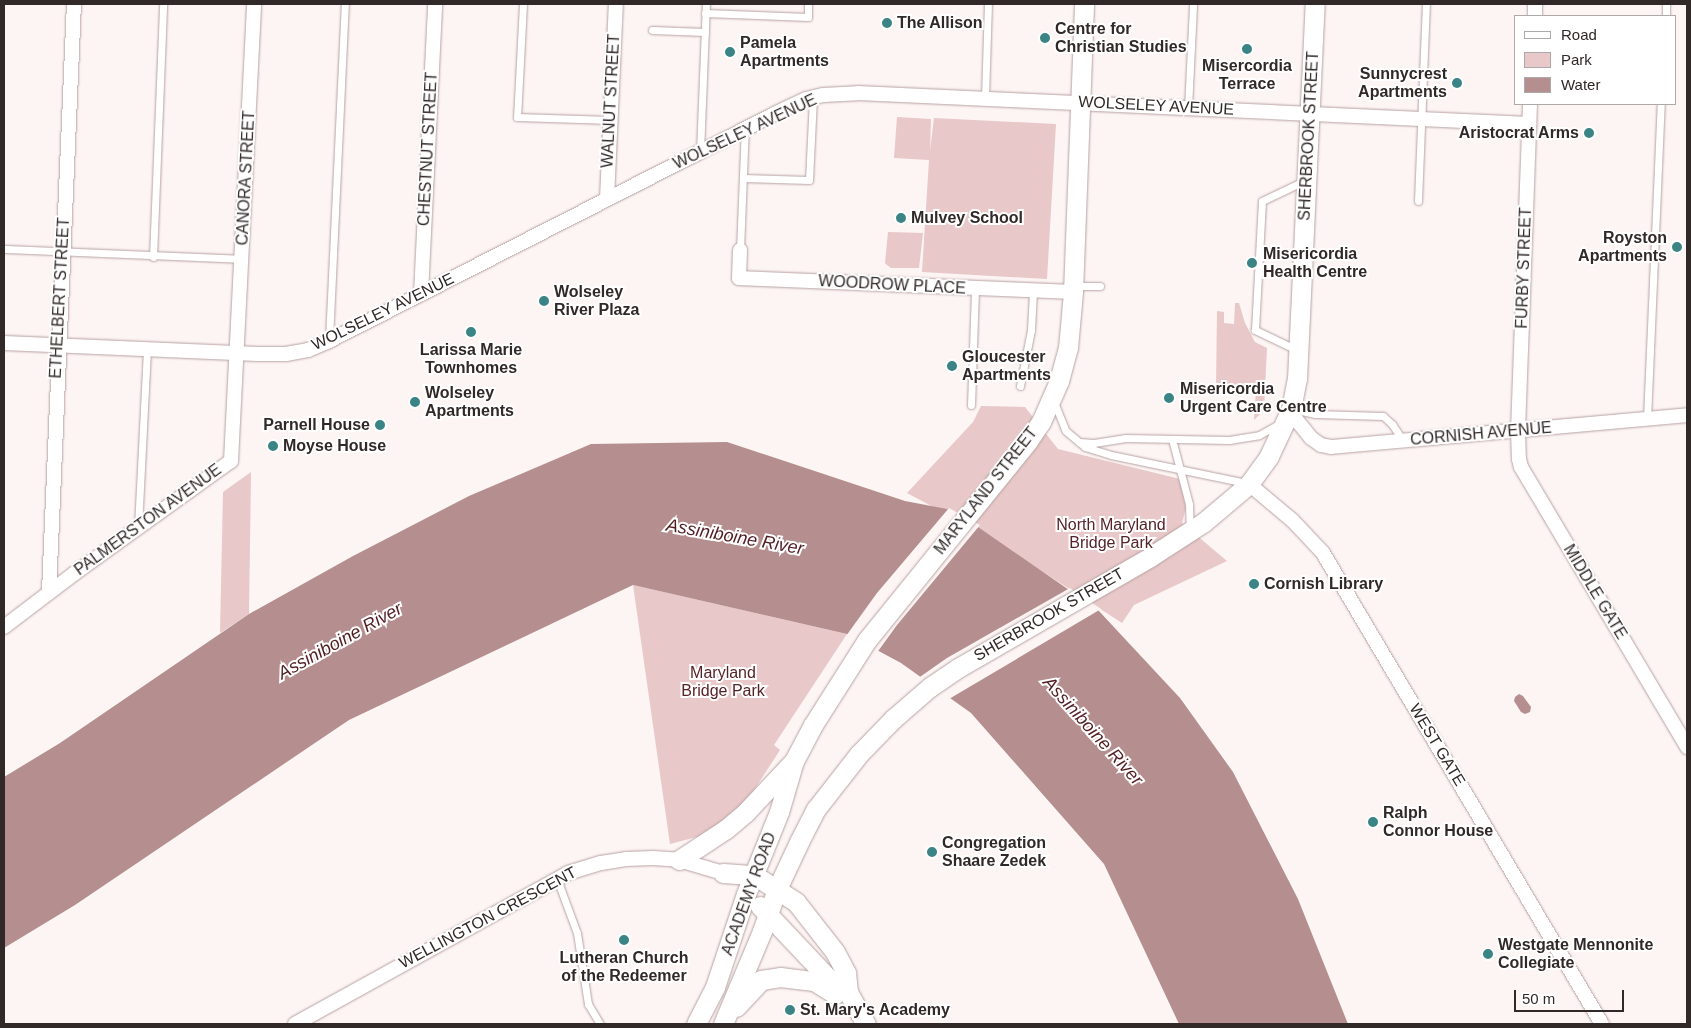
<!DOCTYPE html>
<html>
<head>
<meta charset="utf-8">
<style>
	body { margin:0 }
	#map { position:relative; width:1691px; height:1028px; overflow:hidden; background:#fdf4f4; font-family:Arial,sans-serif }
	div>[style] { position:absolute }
	.green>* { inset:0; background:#e8c8c8 }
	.water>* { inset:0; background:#b58f8f }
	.pier>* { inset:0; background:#fdf4f4 }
	.roads { filter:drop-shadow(0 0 1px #b8a2a2) drop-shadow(0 0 1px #b8a2a2) }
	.lane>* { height:7px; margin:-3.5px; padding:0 3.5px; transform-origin:3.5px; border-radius:3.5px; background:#fff }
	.street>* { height:14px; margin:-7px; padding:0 7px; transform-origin:7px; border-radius:7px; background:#fff }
	.secondary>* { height:19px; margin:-9.5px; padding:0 9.5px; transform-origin:9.5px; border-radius:9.5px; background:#fff }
	.dots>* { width:14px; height:14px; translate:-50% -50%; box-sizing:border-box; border:2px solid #fff; border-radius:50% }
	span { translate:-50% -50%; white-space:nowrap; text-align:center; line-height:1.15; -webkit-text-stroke:4px #fff; paint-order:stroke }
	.poi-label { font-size:16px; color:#312828; font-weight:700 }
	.left { translate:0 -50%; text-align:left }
	.right { translate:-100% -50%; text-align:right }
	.street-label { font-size:16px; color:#312828 }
	.park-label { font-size:16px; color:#562326 }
	.water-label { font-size:18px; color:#521e22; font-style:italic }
	.frame { position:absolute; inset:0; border:5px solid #312828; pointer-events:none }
	.legend { position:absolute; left:1514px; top:15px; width:162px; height:90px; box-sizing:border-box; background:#fff; border:1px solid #ada9a9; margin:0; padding:6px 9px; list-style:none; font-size:15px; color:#312828 }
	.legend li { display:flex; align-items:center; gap:10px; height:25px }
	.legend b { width:25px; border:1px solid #ada9a9 }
	.scale { position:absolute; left:1514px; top:990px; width:110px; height:22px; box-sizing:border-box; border:2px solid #312828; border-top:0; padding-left:6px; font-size:15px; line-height:18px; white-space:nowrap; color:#312828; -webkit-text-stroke:4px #fff; paint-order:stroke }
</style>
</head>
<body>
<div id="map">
	<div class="green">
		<div style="clip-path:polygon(897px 117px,931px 119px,930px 151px,934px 118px,1056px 124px,1047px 279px,922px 272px,929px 160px,894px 158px)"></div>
		<div style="clip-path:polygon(888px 232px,923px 233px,919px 268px,891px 268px,887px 265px,885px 263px)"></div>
		<div style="clip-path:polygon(1235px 303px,1239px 303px,1245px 323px,1255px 342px,1267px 348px,1264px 410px,1254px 420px,1256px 389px,1216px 388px,1217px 311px,1224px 312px,1224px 323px,1234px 324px)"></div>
		<div style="clip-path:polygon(981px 406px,1025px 407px,1058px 449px,1180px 479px,1186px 508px,1182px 523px,1227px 561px,1134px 605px,1122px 623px,986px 535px,907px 493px,973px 422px)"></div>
		<div style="clip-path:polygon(251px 472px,249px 614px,220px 633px,223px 492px)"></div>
		<div style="clip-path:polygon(633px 585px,847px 634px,774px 745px,780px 750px,749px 798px,734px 815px,704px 835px,670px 844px)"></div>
	</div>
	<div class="water">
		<div style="clip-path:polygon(727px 442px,905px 501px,947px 509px,978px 527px,1098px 610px,1180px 698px,1233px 772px,1298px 899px,1348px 1024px,1179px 1024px,1104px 864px,971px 713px,901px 663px,847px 634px,633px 585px,349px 720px,75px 905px,4px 948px,4px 777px,60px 743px,249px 614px,353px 556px,469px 496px,591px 444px)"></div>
		<div style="clip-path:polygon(1519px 694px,1523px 696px,1531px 707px,1530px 712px,1525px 714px,1521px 712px,1514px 701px,1515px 697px)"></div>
	</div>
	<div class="pier">
		<div style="clip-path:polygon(949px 508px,980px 525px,897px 625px,876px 654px,846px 636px,877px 593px)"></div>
		<div style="clip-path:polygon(1070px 588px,1101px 609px,949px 699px,917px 679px,947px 658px)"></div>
	</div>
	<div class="roads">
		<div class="lane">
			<div style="left:523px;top:4px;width:113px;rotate:93deg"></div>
			<div style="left:517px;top:117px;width:94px;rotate:1.8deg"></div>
			<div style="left:705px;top:13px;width:103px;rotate:2.2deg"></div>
			<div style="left:808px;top:17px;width:13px;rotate:-90deg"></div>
			<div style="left:1666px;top:16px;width:12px;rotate:-90deg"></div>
			<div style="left:652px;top:30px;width:53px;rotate:2.2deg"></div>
			<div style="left:985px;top:98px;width:94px;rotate:-88.2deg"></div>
			<div style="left:1188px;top:108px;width:104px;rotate:-87.2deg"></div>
			<div style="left:700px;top:152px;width:148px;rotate:-87.7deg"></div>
			<div style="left:743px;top:178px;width:66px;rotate:1.7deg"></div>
			<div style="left:809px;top:180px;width:83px;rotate:-87.2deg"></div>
			<div style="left:1418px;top:201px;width:197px;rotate:-87.7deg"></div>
			<div style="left:4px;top:249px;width:238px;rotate:2.4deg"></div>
			<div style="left:740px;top:250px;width:122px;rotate:-87.7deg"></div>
			<div style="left:153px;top:257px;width:253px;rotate:-87.7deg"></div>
			<div style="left:1073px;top:286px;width:27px"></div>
			<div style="left:329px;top:340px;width:336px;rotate:-87.3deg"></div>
			<div style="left:1297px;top:350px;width:47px;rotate:-154.5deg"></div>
			<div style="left:1255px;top:330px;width:129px;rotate:-86.9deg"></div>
			<div style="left:1262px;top:201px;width:47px;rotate:-25.5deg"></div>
			<div style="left:1020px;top:386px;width:57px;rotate:-78.9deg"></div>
			<div style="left:1031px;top:330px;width:39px;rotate:-87deg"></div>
			<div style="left:1054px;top:402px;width:31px;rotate:68deg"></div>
			<div style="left:1066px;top:431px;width:25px;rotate:40deg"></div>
			<div style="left:1085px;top:447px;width:27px;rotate:17deg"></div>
			<div style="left:1111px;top:455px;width:138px;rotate:11.7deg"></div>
			<div style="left:971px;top:405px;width:116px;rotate:-88deg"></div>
			<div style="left:1292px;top:409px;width:24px;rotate:12deg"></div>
			<div style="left:1315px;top:414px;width:68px;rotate:1.7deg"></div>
			<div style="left:1383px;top:416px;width:12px;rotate:42deg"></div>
			<div style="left:1392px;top:424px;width:20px;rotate:57deg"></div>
			<div style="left:1647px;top:419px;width:315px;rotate:-87.5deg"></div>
			<div style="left:1172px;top:439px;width:67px;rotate:75.3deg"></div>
			<div style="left:1189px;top:504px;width:25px;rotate:88deg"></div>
			<div style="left:1079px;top:442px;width:15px;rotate:4deg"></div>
			<div style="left:1094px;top:443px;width:32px;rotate:-9deg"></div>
			<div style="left:1126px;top:438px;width:103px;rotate:1.1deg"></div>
			<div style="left:1229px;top:440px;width:30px;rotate:-9deg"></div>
			<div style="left:1259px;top:435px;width:21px;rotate:-29deg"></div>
			<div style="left:138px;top:527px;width:178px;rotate:-87.1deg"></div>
			<div style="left:557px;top:879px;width:58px;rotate:69.7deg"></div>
			<div style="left:577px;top:933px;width:72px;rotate:81.2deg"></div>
			<div style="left:588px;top:1004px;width:23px;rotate:59deg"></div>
		</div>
		<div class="street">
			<div style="left:1535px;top:16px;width:12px;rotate:-90deg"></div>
			<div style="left:1530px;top:104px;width:328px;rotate:92.1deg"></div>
			<div style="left:1518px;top:432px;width:27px;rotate:88deg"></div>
			<div style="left:1519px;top:459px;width:8px;rotate:76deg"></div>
			<div style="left:1521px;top:467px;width:326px;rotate:59.3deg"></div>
			<div style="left:607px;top:199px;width:195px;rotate:-87.4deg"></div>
			<div style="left:740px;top:250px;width:28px;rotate:92deg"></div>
			<div style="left:739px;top:278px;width:334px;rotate:2.4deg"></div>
			<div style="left:421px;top:294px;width:290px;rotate:-87.2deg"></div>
			<div style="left:4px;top:343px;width:254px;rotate:2.5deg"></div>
			<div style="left:258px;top:354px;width:28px"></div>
			<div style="left:286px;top:354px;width:22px;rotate:-10deg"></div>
			<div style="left:308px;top:350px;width:23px;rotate:-23deg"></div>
			<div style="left:329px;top:341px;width:500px;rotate:-27deg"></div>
			<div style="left:774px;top:114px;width:35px;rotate:-25deg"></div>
			<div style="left:806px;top:99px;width:17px;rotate:-13deg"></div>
			<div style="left:823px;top:95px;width:35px;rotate:-3deg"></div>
			<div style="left:858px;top:93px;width:672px;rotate:2.65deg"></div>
			<div style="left:1290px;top:412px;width:33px;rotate:51deg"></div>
			<div style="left:1311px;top:438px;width:12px;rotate:35deg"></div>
			<div style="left:1321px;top:445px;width:10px;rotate:11deg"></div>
			<div style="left:1331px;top:447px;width:357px;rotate:-5.1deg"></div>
			<div style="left:1249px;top:484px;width:57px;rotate:40.1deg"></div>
			<div style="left:1293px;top:521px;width:44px;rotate:46.8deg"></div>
			<div style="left:1323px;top:553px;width:547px;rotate:59.36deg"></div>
			<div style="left:49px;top:592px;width:589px;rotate:-87.57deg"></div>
			<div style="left:4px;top:627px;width:89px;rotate:-37.3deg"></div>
			<div style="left:75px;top:573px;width:192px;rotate:-35.7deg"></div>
			<div style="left:231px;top:461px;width:458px;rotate:-87.1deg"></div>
			<div style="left:295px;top:1024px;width:312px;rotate:-28.9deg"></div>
			<div style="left:568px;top:873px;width:34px;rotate:-17deg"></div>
			<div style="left:601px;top:863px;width:25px;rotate:-9deg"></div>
			<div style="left:626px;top:859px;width:27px;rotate:-2deg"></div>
			<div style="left:653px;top:858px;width:26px;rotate:4deg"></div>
			<div style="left:679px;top:860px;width:46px;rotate:16.5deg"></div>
		</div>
		<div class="secondary">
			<div style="left:679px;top:860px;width:56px;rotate:-33.4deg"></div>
			<div style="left:726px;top:829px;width:26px;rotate:-40deg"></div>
			<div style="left:746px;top:812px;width:69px;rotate:-46.8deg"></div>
			<div style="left:723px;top:873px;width:31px;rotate:4deg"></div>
			<div style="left:754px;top:875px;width:50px;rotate:32.7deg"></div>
			<div style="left:796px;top:902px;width:63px;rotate:52deg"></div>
			<div style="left:835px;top:952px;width:24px;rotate:62deg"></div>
			<div style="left:846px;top:973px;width:19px;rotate:84deg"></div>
			<div style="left:848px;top:992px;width:37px;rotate:61deg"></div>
			<div style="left:760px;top:906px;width:100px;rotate:46.6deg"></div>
			<div style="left:829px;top:979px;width:23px;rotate:34deg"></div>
			<div style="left:736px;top:1007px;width:37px;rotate:-47deg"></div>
			<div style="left:761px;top:980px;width:19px;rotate:-9deg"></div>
			<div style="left:780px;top:977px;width:34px;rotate:7deg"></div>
			<div style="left:814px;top:981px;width:25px;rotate:32deg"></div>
			<div style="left:696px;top:1024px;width:42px;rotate:-62.8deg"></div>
			<div style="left:715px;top:987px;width:98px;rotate:-71.6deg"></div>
			<div style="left:746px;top:894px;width:88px;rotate:-68.1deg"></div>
			<div style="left:779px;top:812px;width:53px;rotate:-73.6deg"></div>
			<div style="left:794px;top:761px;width:41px;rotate:-62.2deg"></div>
			<div style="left:813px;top:725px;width:101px;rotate:-57.6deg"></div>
			<div style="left:867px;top:640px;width:256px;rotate:-51deg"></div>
			<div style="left:1028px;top:441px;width:23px;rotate:-56deg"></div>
			<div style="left:1041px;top:422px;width:45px;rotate:-66.3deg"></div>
			<div style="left:1059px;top:381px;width:34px;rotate:-75deg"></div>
			<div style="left:1068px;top:348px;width:56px;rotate:-84.9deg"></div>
			<div style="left:1073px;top:292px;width:288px;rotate:-87.8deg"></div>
			<div style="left:723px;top:1024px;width:101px;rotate:-67.2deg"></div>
			<div style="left:762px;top:931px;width:45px;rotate:-70.3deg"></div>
			<div style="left:777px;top:889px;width:54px;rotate:-64.9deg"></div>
			<div style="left:800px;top:840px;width:35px;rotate:-63deg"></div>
			<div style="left:816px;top:809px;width:70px;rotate:-52deg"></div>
			<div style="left:859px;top:754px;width:49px;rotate:-45.8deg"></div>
			<div style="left:893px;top:719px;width:49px;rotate:-40.9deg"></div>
			<div style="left:930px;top:687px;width:34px;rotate:-34deg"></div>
			<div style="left:958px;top:668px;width:222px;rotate:-30deg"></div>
			<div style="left:1150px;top:557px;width:64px;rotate:-32.9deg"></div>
			<div style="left:1204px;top:522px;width:59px;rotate:-40.2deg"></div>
			<div style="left:1249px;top:484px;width:34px;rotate:-54deg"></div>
			<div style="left:1269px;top:456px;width:52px;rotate:-64.9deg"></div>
			<div style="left:1291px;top:409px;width:31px;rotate:-79deg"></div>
			<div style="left:1297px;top:379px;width:375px;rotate:-87.3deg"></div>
		</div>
	</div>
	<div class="dots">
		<div style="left:887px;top:23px;background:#3b8486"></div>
		<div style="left:1045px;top:38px;background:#3b8486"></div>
		<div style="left:1247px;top:49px;background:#3b8486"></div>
		<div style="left:730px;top:52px;background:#3b8486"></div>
		<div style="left:1457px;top:83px;background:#3b8486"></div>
		<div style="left:1589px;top:133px;background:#3b8486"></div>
		<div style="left:901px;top:218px;background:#3b8486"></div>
		<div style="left:1677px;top:247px;background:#3b8486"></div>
		<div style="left:1252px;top:263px;background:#3b8486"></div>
		<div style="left:544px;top:301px;background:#3b8486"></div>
		<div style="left:471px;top:332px;background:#3b8486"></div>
		<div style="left:952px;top:366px;background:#3b8486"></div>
		<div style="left:1169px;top:398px;background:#3b8486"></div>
		<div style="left:415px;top:402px;background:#3b8486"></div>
		<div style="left:380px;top:425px;background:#3b8486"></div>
		<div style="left:273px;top:446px;background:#3b8486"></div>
		<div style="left:1254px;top:584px;background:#3b8486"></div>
		<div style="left:1373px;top:822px;background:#3b8486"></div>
		<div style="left:932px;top:852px;background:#3b8486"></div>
		<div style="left:624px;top:940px;background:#3b8486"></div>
		<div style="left:1488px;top:954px;background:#3b8486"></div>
		<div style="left:790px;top:1010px;background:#3b8486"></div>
	</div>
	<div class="poi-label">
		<span class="left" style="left:897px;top:23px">The Allison</span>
		<span class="left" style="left:1055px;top:38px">Centre for<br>Christian Studies</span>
		<span class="left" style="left:740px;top:52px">Pamela<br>Apartments</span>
		<span style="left:1247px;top:75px">Misercordia<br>Terrace</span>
		<span class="right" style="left:1447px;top:83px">Sunnycrest<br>Apartments</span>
		<span class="right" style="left:1579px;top:133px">Aristocrat Arms</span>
		<span class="left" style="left:911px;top:218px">Mulvey School</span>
		<span class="right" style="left:1667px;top:247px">Royston<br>Apartments</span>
		<span class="left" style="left:1263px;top:263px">Misericordia<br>Health Centre</span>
		<span class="left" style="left:554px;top:301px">Wolseley<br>River Plaza</span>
		<span style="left:471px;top:359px">Larissa Marie<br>Townhomes</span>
		<span class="left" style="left:962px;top:366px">Gloucester<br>Apartments</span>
		<span class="left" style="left:1180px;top:398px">Misericordia<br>Urgent Care Centre</span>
		<span class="left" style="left:425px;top:402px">Wolseley<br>Apartments</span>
		<span class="right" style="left:370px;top:425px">Parnell House</span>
		<span class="left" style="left:283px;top:446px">Moyse House</span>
		<span class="left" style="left:1264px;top:584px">Cornish Library</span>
		<span class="left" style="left:1383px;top:822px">Ralph<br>Connor House</span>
		<span class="left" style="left:942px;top:852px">Congregation<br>Shaare Zedek</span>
		<span class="left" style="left:1498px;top:954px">Westgate Mennonite<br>Collegiate</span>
		<span style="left:624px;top:967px">Lutheran Church<br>of the Redeemer</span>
		<span class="left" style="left:800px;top:1010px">St. Mary's Academy</span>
	</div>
	<div class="street-label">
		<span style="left:611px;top:101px;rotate:-87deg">WALNUT STREET</span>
		<span style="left:1156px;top:106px;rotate:3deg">WOLSELEY AVENUE</span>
		<span style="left:745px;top:132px;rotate:-25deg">WOLSELEY AVENUE</span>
		<span style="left:1309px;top:136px;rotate:-87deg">SHERBROOK STREET</span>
		<span style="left:428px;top:149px;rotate:-87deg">CHESTNUT STREET</span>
		<span style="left:246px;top:178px;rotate:-87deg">CANORA STREET</span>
		<span style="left:1524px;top:268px;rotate:-88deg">FURBY STREET</span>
		<span style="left:892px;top:285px;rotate:3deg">WOODROW PLACE</span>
		<span style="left:60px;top:298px;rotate:-87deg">ETHELBERT STREET</span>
		<span style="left:383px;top:312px;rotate:-26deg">WOLSELEY AVENUE</span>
		<span style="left:1481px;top:434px;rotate:-5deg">CORNISH AVENUE</span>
		<span style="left:986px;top:491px;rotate:-52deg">MARYLAND STREET</span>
		<span style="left:148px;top:520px;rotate:-36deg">PALMERSTON AVENUE</span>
		<span style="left:1595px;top:592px;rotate:59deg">MIDDLE GATE</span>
		<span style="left:1049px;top:615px;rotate:-30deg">SHERBROOK STREET</span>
		<span style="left:1437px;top:745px;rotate:59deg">WEST GATE</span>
		<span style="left:749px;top:894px;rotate:-70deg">ACADEMY ROAD</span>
		<span style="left:488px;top:918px;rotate:-28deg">WELLINGTON CRESCENT</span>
	</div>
	<div class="park-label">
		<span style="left:1111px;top:534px">North Maryland<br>Bridge Park</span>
		<span style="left:723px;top:682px">Maryland<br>Bridge Park</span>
	</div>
	<div class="water-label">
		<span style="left:735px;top:537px;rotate:10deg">Assiniboine River</span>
		<span style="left:340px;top:641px;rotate:-29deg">Assiniboine River</span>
		<span style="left:1093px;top:731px;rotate:48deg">Assiniboine River</span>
	</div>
	<div class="frame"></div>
	<ul class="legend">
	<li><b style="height:6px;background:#fff"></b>Road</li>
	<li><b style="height:14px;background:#e8c8c8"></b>Park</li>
	<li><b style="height:14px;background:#b58f8f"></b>Water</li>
	</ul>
	<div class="scale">50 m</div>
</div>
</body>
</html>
